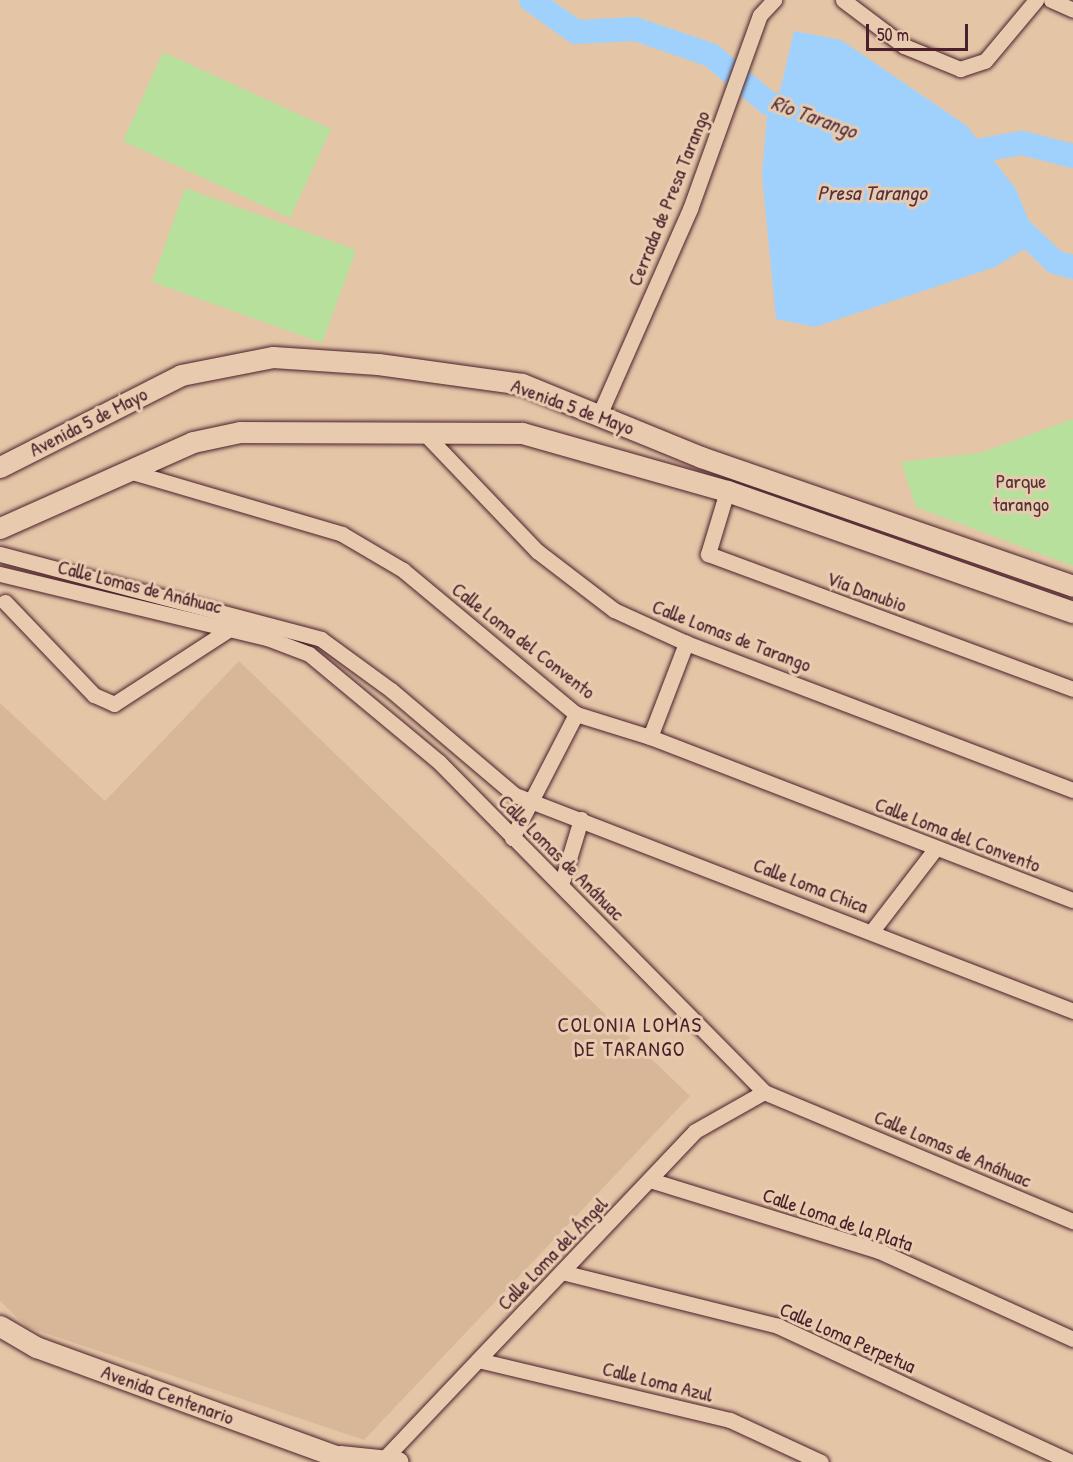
<!DOCTYPE html>
<html>
<head>
<meta charset="utf-8">
<style>
	body { margin:0 }
	#map { position:relative; width:1073px; height:1462px; overflow:hidden; background:#e4c6a7; font-family:"Patrick Hand",sans-serif }
	div>[style] { position:absolute }
	.built>* { inset:0; background:#d7b798 }
	.green>* { inset:0; background:#b7e09d }
	.water>* { inset:0; background:#a0d1fc }
	.river>* { height:24px; margin:-12px; padding:0 12px; transform-origin:12px; border-radius:12px; background:#a0d1fc }
	.roads { filter:drop-shadow(0 0 2px #4a1f2b) drop-shadow(0 0 2px #4a1f2b) }
	.street>* { height:15px; margin:-7.5px; padding:0 7.5px; transform-origin:7.5px; border-radius:7.5px; background:#e8cbaf }
	.secondary>* { height:21px; margin:-10.5px; padding:0 10.5px; transform-origin:10.5px; border-radius:10.5px; background:#e8cbaf }
	span { translate:-50% -50%; white-space:nowrap; text-align:center; line-height:1.15; -webkit-text-stroke:6px #e8cbaf; paint-order:stroke }
	.street-label { font-size:20px; color:#4a1f2b }
	.park-label { font-size:20px; color:#553236 }
	.water-label { font-size:21px; color:#533140; font-style:italic }
	.neighbourhood-label { font-size:21px; color:#4a1f2b; letter-spacing:1.5px }
	.scale { position:absolute; left:866px; top:24px; width:102px; height:27px; box-sizing:border-box; border:3px solid #4a1f2b; border-top:0; padding-left:8px; font-size:18px; line-height:21px; white-space:nowrap; color:#4a1f2b; -webkit-text-stroke:4px #e8cbaf; paint-order:stroke }
</style>
</head>
<body>
<div id="map">
	<div class="built">
		<div style="clip-path:polygon(239px 661px,690px 1096px,364px 1440px,27px 1327px,0 1301px,0 703px,105px 801px)"></div>
	</div>
	<div class="green">
		<div style="clip-path:polygon(163px 52px,331px 129px,290px 218px,123px 141px)"></div>
		<div style="clip-path:polygon(185px 188px,356px 250px,322px 343px,152px 282px)"></div>
		<div style="clip-path:polygon(1073px 419px,1073px 566px,916px 507px,901px 462px,980px 453px)"></div>
	</div>
	<div class="water">
		<div style="clip-path:polygon(794px 31px,841px 40px,967px 126px,1016px 189px,1037px 241px,995px 267px,815px 327px,776px 319px,762px 175px,768px 103px,780px 91px)"></div>
	</div>
	<div class="river">
		<div style="left:531px;top:0;width:55px;rotate:35.4deg"></div>
		<div style="left:576px;top:32px;width:59px;rotate:-2.9deg"></div>
		<div style="left:635px;top:29px;width:80px;rotate:18.9deg"></div>
		<div style="left:711px;top:55px;width:75px;rotate:40.1deg"></div>
		<div style="left:768px;top:103px;width:32px;rotate:14deg"></div>
		<div style="left:952px;top:155px;width:71px;rotate:-9.7deg"></div>
		<div style="left:1022px;top:143px;width:53px;rotate:14.3deg"></div>
		<div style="left:1012px;top:221px;width:59px;rotate:43.6deg"></div>
		<div style="left:1055px;top:262px;width:19px;rotate:16deg"></div>
	</div>
	<div class="roads">
		<div class="street">
			<div style="left:843px;top:0;width:76px;rotate:37deg"></div>
			<div style="left:904px;top:46px;width:61px;rotate:22.3deg"></div>
			<div style="left:960px;top:69px;width:26px;rotate:-18deg"></div>
			<div style="left:985px;top:61px;width:80px;rotate:-50.1deg"></div>
			<div style="left:1051px;top:0;width:24px;rotate:24deg"></div>
			<div style="left:600px;top:413px;width:223px;rotate:-66.2deg"></div>
			<div style="left:690px;top:209px;width:206px;rotate:-70.2deg"></div>
			<div style="left:760px;top:15px;width:21px;rotate:-47deg"></div>
			<div style="left:428px;top:437px;width:158px;rotate:46.3deg"></div>
			<div style="left:537px;top:551px;width:97px;rotate:37.5deg"></div>
			<div style="left:614px;top:610px;width:79px;rotate:24.6deg"></div>
			<div style="left:686px;top:643px;width:414px;rotate:20.8deg"></div>
			<div style="left:125px;top:470px;width:226px;rotate:16.4deg"></div>
			<div style="left:342px;top:534px;width:71px;rotate:30.5deg"></div>
			<div style="left:403px;top:570px;width:225px;rotate:39.8deg"></div>
			<div style="left:576px;top:714px;width:77px;rotate:17.3deg"></div>
			<div style="left:650px;top:737px;width:453px;rotate:21.1deg"></div>
			<div style="left:727px;top:491px;width:66px;rotate:106.8deg"></div>
			<div style="left:708px;top:554px;width:389px;rotate:20.3deg"></div>
			<div style="left:0;top:554px;width:332px;rotate:14.8deg"></div>
			<div style="left:321px;top:639px;width:87px;rotate:36.1deg"></div>
			<div style="left:391px;top:690px;width:162px;rotate:40.3deg"></div>
			<div style="left:515px;top:795px;width:598px;rotate:21.16deg"></div>
			<div style="left:0;top:574px;width:275px;rotate:13.5deg"></div>
			<div style="left:267px;top:638px;width:45px;rotate:20.9deg"></div>
			<div style="left:309px;top:654px;width:169px;rotate:39.7deg"></div>
			<div style="left:439px;top:762px;width:463px;rotate:45.4deg"></div>
			<div style="left:764px;top:1092px;width:335px;rotate:22.7deg"></div>
			<div style="left:5px;top:602px;width:129px;rotate:46.3deg"></div>
			<div style="left:94px;top:695px;width:22px;rotate:24deg"></div>
			<div style="left:114px;top:704px;width:136px;rotate:-33deg"></div>
			<div style="left:650px;top:737px;width:101px;rotate:-69deg"></div>
			<div style="left:512px;top:838px;width:140px;rotate:-62.7deg"></div>
			<div style="left:561px;top:885px;width:69px;rotate:-73.1deg"></div>
			<div style="left:872px;top:931px;width:105px;rotate:-52.4deg"></div>
			<div style="left:650px;top:1180px;width:240px;rotate:17.2deg"></div>
			<div style="left:879px;top:1251px;width:213px;rotate:24.4deg"></div>
			<div style="left:562px;top:1272px;width:223px;rotate:14deg"></div>
			<div style="left:778px;top:1326px;width:323px;rotate:24.9deg"></div>
			<div style="left:478px;top:1360px;width:259px;rotate:13.4deg"></div>
			<div style="left:730px;top:1420px;width:100px;rotate:24.8deg"></div>
			<div style="left:381px;top:1462px;width:456px;rotate:-46.5deg"></div>
			<div style="left:695px;top:1131px;width:79px;rotate:-29.5deg"></div>
		</div>
		<div class="secondary">
			<div style="left:0;top:467px;width:203px;rotate:-26.9deg"></div>
			<div style="left:181px;top:375px;width:94px;rotate:-11.1deg"></div>
			<div style="left:273px;top:357px;width:105px;rotate:3.8deg"></div>
			<div style="left:378px;top:364px;width:145px;rotate:7.9deg"></div>
			<div style="left:522px;top:384px;width:193px;rotate:22.2deg"></div>
			<div style="left:701px;top:457px;width:394px;rotate:19.1deg"></div>
			<div style="left:0;top:528px;width:211px;rotate:-24deg"></div>
			<div style="left:193px;top:442px;width:48px;rotate:-12deg"></div>
			<div style="left:240px;top:432px;width:282px;rotate:0.2deg"></div>
			<div style="left:522px;top:433px;width:213px;rotate:15.8deg"></div>
			<div style="left:727px;top:491px;width:367px;rotate:19.3deg"></div>
			<div style="left:0;top:1326px;width:42px;rotate:30.3deg"></div>
			<div style="left:36px;top:1347px;width:336px;rotate:20deg"></div>
			<div style="left:340px;top:1456px;width:58px;rotate:5.9deg"></div>
		</div>
	</div>
	<div class="street-label">
		<span style="left:668px;top:198px;rotate:-68deg">Cerrada de Presa Tarango</span>
		<span style="left:573px;top:406px;rotate:20deg">Avenida 5 de Mayo</span>
		<span style="left:88px;top:421px;rotate:-27deg">Avenida 5 de Mayo</span>
		<span style="left:140px;top:586px;rotate:14deg">Calle Lomas de Anáhuac</span>
		<span style="left:867px;top:591px;rotate:20deg">Vía Danubio</span>
		<span style="left:732px;top:635px;rotate:21deg">Calle Lomas de Tarango</span>
		<span style="left:524px;top:640px;rotate:38deg">Calle Loma del Convento</span>
		<span style="left:958px;top:834px;rotate:21deg">Calle Loma del Convento</span>
		<span style="left:562px;top:857px;rotate:45deg">Calle Lomas de Anáhuac</span>
		<span style="left:811px;top:885px;rotate:21deg">Calle Loma Chica</span>
		<span style="left:953px;top:1148px;rotate:23deg">Calle Lomas de Anáhuac</span>
		<span style="left:838px;top:1219px;rotate:19deg">Calle Loma de la Plata</span>
		<span style="left:552px;top:1253px;rotate:-46deg">Calle Loma del Ángel</span>
		<span style="left:848px;top:1337px;rotate:24deg">Calle Loma Perpetua</span>
		<span style="left:658px;top:1381px;rotate:14deg">Calle Loma Azul</span>
		<span style="left:168px;top:1394px;rotate:20deg">Avenida Centenario</span>
	</div>
	<div class="park-label">
		<span style="left:1021px;top:492px">Parque<br>tarango</span>
	</div>
	<div class="water-label">
		<span style="left:814px;top:117px;rotate:20deg">Río Tarango</span>
		<span style="left:872px;top:193px">Presa Tarango</span>
	</div>
	<div class="neighbourhood-label">
		<span style="left:630px;top:1037px">COLONIA LOMAS<br>DE TARANGO</span>
	</div>
	<div class="scale">50 m</div>
</div>
</body>
</html>
